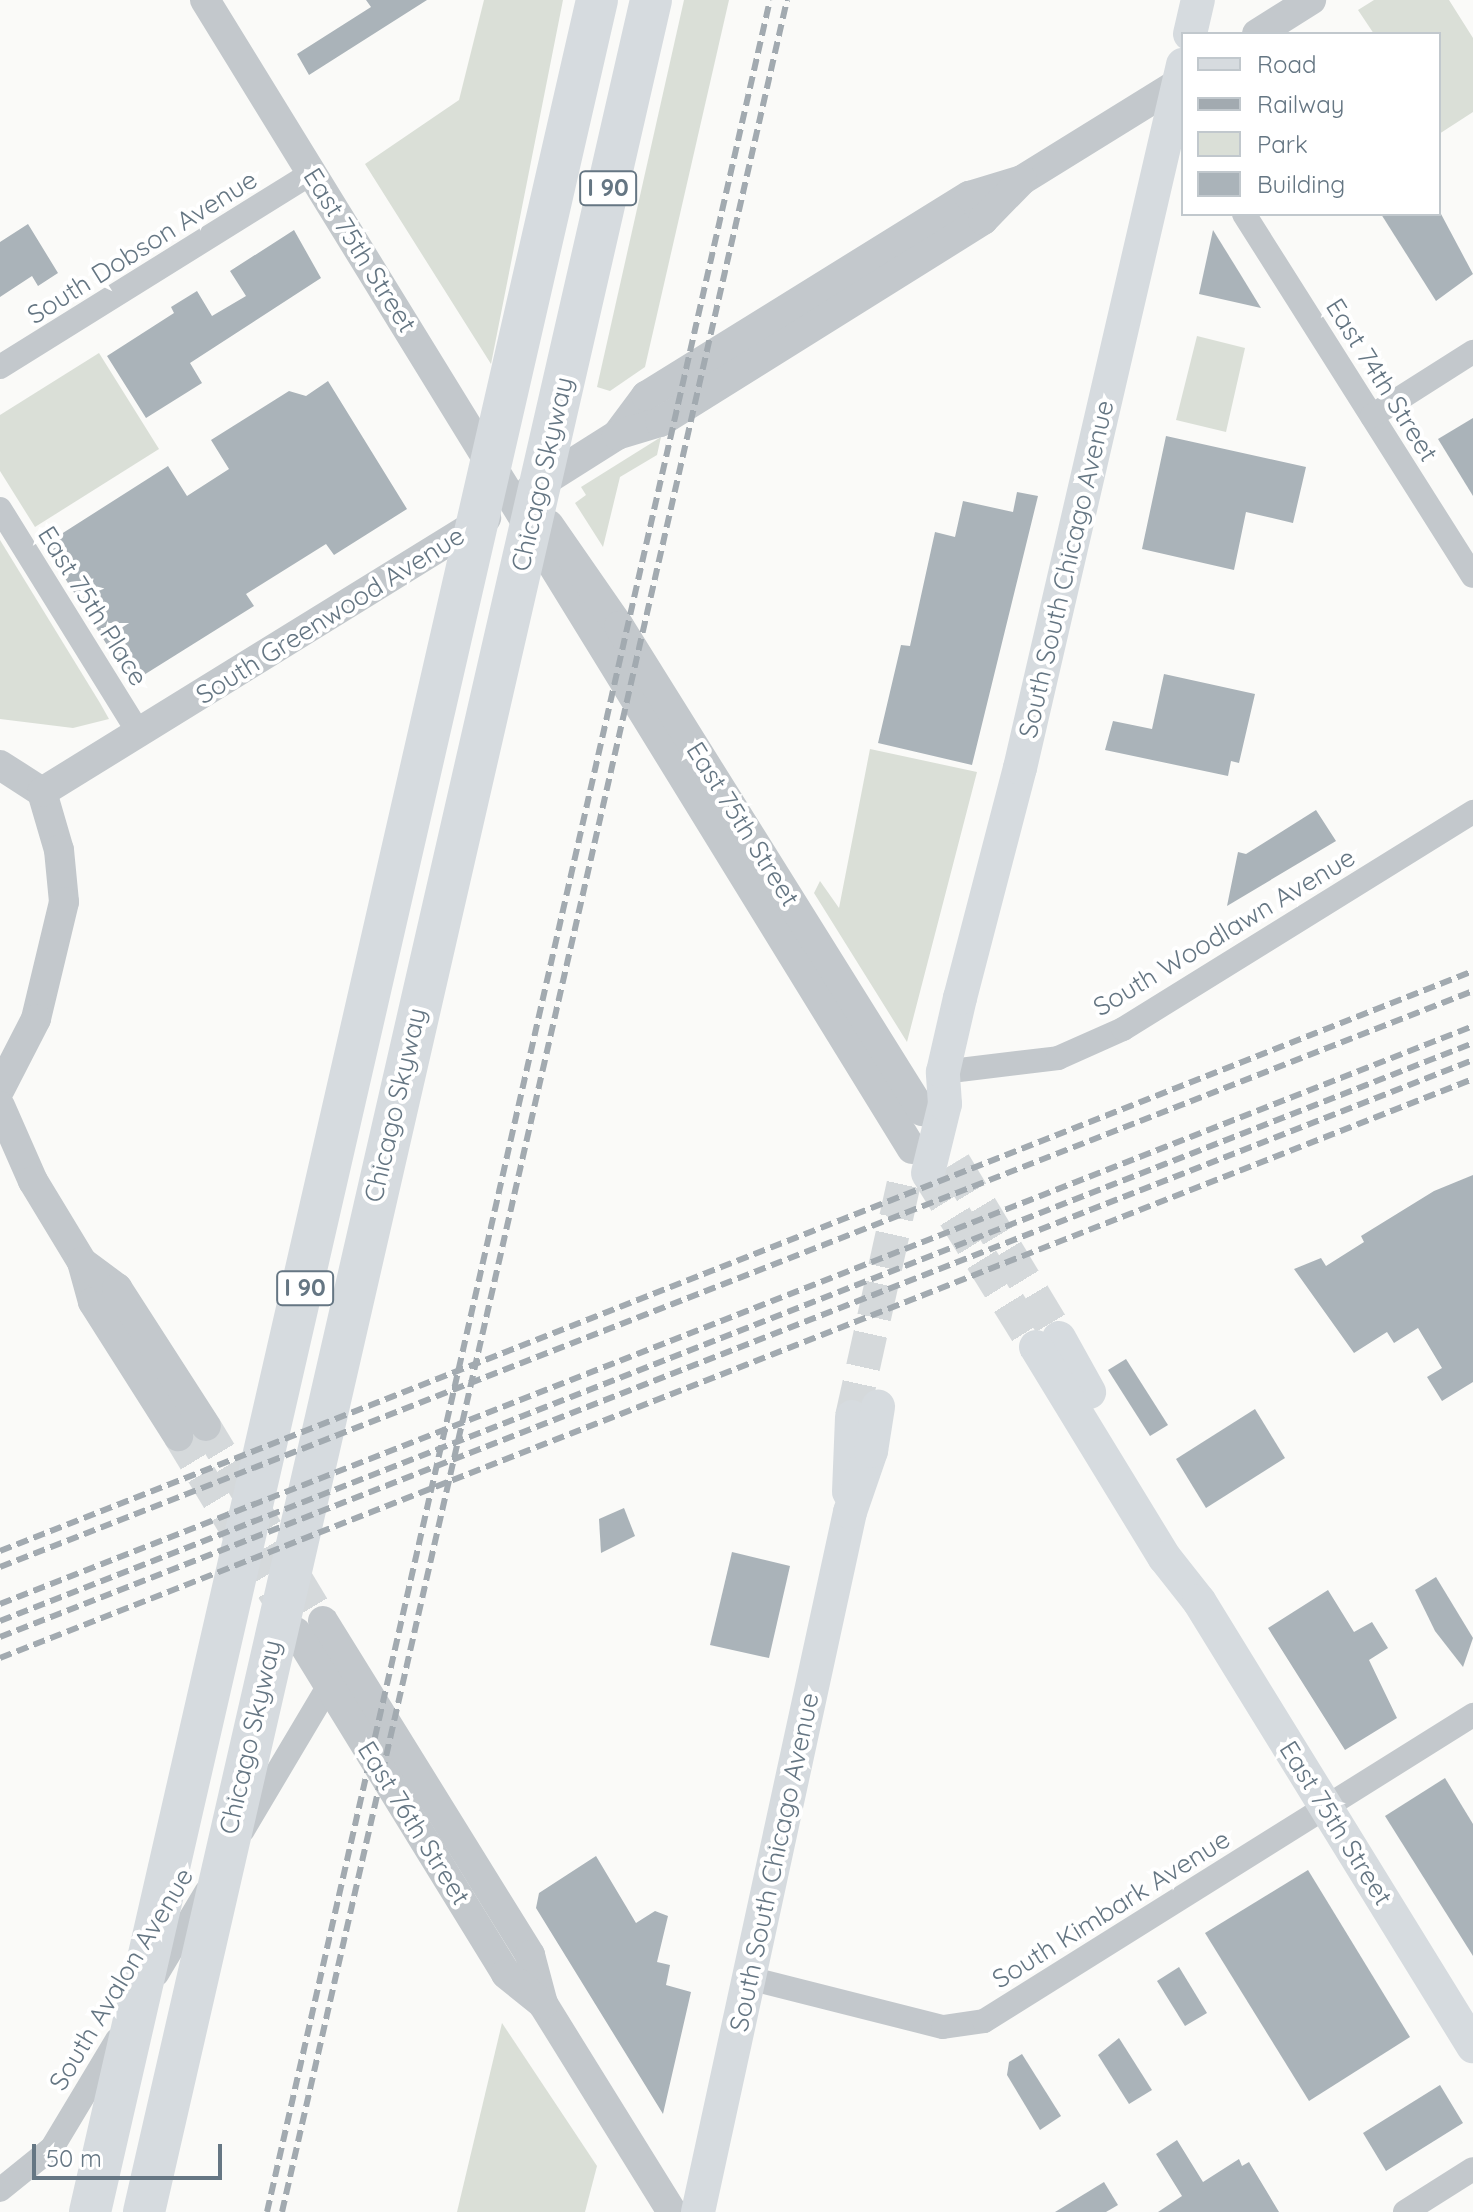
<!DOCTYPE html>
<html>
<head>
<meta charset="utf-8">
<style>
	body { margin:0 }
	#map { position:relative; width:1473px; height:2212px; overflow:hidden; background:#fafaf8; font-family:Quicksand,sans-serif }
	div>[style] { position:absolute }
	.green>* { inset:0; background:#dadfd7 }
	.building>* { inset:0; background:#aab3b9 }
	.tertiary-tunnel>* { height:30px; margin-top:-15px; transform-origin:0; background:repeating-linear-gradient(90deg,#d5d9db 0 30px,transparent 0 45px) }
	.secondary-tunnel>* { height:34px; margin-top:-17px; transform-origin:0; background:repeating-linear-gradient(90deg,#d5d9db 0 34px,transparent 0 51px) }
	.minor>* { height:24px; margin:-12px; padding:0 12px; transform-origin:12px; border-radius:12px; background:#c3c8cc }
	.tertiary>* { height:30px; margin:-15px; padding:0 15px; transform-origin:15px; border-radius:15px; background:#c3c8cc }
	.secondary>* { height:34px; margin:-17px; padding:0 17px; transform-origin:17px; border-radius:17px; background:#d6dbdf }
	.motorway>* { height:42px; margin:-21px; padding:0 21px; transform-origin:21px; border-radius:21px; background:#d6dbdf }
	.rail>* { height:6px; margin-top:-3px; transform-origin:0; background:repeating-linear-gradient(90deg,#a2aab0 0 12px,transparent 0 18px) }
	span { translate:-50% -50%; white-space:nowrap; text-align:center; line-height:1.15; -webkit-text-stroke:8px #fff; paint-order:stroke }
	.shield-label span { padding:2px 6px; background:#fff; border:2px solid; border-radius:6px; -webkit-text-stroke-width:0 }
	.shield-label { font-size:24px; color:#657683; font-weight:700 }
	.street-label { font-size:26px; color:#657683 }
	.legend { position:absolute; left:1181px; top:32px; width:260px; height:184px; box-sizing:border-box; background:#fff; border:2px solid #c1c8cd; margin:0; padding:10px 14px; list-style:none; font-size:24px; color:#657683 }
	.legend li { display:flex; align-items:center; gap:16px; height:40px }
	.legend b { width:40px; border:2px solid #c1c8cd }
	.scale { position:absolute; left:32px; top:2144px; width:190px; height:36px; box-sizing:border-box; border:4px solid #657683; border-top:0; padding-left:10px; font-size:24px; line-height:28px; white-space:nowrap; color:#657683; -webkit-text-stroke:6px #fff; paint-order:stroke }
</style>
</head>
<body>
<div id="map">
	<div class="green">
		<div style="clip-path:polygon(484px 0,563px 0,491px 364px,365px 164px,459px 100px)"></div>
		<div style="clip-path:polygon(684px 0,729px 0,645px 367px,610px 391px,597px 387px)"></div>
		<div style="clip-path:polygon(1374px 0,1449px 0,1473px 38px,1473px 112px,1439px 134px,1439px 34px,1374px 34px,1358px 10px)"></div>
		<div style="clip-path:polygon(1197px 336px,1245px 348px,1226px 432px,1176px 420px)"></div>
		<div style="clip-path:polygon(99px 353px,159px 449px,35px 527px,0 471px,0 415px)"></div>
		<div style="clip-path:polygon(661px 437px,657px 455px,620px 477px,603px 547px,575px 503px,586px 495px,581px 487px)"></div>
		<div style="clip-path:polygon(0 540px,100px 703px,109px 719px,73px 728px,0 719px)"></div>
		<div style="clip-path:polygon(870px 749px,977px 772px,907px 1042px,814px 893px,820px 881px,839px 908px)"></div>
		<div style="clip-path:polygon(502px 2023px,597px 2166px,585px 2212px,457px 2212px)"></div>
	</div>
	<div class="building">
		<div style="clip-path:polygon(366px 0,427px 0,309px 75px,297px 54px,371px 7px)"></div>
		<div style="clip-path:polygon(1381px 214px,1441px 214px,1473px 274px,1436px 301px)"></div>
		<div style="clip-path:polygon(28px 224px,58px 273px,38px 286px,32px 276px,0 297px,0 242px)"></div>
		<div style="clip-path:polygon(294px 230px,321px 278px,190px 363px,202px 383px,146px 418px,107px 356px,174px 313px,171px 307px,197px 291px,212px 316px,246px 296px,230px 271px)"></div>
		<div style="clip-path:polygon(1213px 230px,1239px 272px,1261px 308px,1199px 294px)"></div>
		<div style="clip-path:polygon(328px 381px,407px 509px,334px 555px,326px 544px,246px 594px,254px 606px,131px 683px,44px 545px,168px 466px,187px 496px,229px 469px,211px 440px,289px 391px,306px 396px)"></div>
		<div style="clip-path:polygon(1473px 418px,1473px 496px,1438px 439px)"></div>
		<div style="clip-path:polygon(1166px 436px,1306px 467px,1293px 523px,1246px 512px,1234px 570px,1142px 549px)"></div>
		<div style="clip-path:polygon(1017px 492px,1038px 496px,972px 765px,878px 743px,901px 645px,910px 646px,935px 532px,955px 537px,963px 501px,1013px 512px)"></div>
		<div style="clip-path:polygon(1164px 674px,1255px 694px,1239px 763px,1231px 761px,1228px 776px,1105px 750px,1113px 721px,1152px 729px)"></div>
		<div style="clip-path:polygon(1316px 810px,1336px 841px,1227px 906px,1238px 852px,1246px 854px)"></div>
		<div style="clip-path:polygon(1473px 1175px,1473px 1382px,1442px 1401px,1427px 1377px,1442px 1368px,1418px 1328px,1394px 1343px,1387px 1332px,1354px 1353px,1294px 1269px,1321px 1258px,1326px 1266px,1364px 1242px,1361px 1236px,1434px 1191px)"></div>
		<div style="clip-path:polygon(1126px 1359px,1168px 1425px,1150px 1436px,1108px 1370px)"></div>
		<div style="clip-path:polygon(1255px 1409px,1285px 1458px,1206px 1508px,1176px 1459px)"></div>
		<div style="clip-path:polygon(624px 1508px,635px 1536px,601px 1553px,599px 1519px)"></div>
		<div style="clip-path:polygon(732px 1552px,790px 1566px,769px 1658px,710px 1645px)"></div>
		<div style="clip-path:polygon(1436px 1577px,1473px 1638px,1463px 1667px,1435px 1631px,1415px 1590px)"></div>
		<div style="clip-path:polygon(1328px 1590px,1354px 1632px,1372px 1622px,1388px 1648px,1369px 1660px,1397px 1718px,1345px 1750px,1268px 1628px)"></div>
		<div style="clip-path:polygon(1445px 1778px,1473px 1824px,1473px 1956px,1385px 1816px)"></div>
		<div style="clip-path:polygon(596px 1856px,636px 1923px,655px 1911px,668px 1916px,657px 1962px,670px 1965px,666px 1985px,691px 1992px,663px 2114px,536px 1908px,539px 1893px)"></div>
		<div style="clip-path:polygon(1308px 1870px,1410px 2037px,1309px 2101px,1205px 1933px)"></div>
		<div style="clip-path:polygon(1179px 1967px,1207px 2013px,1185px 2026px,1157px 1981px)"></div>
		<div style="clip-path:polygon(1119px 2038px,1152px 2090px,1129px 2104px,1098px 2055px)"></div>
		<div style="clip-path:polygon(1022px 2054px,1061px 2116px,1040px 2130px,1007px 2075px,1009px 2062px)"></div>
		<div style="clip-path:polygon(1440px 2085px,1463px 2123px,1386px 2171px,1363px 2133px)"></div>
		<div style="clip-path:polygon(1177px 2140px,1203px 2182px,1239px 2159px,1242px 2166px,1249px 2162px,1279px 2212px,1158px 2212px,1182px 2196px,1156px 2154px)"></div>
		<div style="clip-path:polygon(1104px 2182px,1118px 2205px,1106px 2212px,1055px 2212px)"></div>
	</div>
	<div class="tertiary-tunnel">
		<div style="left:206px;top:1426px;width:227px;rotate:59deg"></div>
		<div style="left:178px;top:1436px;width:210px;rotate:58.8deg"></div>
	</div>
	<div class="secondary-tunnel">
		<div style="left:954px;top:1163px;width:204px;rotate:59deg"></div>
		<div style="left:928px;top:1173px;width:205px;rotate:58.2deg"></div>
		<div style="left:852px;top:1417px;width:240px;rotate:-77.5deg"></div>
	</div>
	<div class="minor">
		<div style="left:1244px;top:214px;width:428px;rotate:57.7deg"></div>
		<div style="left:0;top:367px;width:367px;rotate:-31.9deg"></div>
		<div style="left:1372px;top:416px;width:120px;rotate:-32.4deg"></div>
		<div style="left:0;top:509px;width:264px;rotate:58.2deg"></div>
		<div style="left:943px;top:1072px;width:116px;rotate:-6.9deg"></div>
		<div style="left:1058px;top:1058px;width:71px;rotate:-24deg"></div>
		<div style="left:1123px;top:1029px;width:412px;rotate:-31.8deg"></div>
		<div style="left:243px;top:1830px;width:184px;rotate:-59.3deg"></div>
		<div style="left:157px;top:1974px;width:96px;rotate:-59.1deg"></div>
		<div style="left:749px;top:1978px;width:200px;rotate:14.2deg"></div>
		<div style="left:943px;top:2027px;width:41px;rotate:-8.3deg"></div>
		<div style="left:984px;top:2021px;width:577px;rotate:-32.04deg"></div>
		<div style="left:0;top:2190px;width:67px;rotate:-38.9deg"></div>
		<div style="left:52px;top:2148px;width:126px;rotate:-59deg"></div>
		<div style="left:1405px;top:2212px;width:80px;rotate:-32.3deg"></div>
	</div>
	<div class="tertiary">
		<div style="left:205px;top:0;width:1349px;rotate:58.4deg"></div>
		<div style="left:1257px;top:34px;width:64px;rotate:-32.2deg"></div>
		<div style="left:617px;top:435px;width:49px;rotate:-53.4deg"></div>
		<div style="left:646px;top:396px;width:380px;rotate:-31.8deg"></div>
		<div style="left:969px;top:196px;width:55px;rotate:-16.8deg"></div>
		<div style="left:1022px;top:180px;width:190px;rotate:-31.8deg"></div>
		<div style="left:530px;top:490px;width:103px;rotate:-32.3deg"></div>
		<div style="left:617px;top:435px;width:45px;rotate:-16.8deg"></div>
		<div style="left:660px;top:422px;width:381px;rotate:-32deg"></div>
		<div style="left:983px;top:220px;width:56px;rotate:-45.7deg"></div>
		<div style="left:549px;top:525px;width:123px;rotate:55.3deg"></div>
		<div style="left:619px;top:626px;width:572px;rotate:58.01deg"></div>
		<div style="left:0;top:765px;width:50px;rotate:32.7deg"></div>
		<div style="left:42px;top:792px;width:60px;rotate:73.7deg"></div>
		<div style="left:59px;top:850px;width:52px;rotate:84.5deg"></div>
		<div style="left:64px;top:902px;width:120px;rotate:103.5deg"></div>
		<div style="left:36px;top:1019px;width:79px;rotate:117.2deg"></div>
		<div style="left:42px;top:792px;width:522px;rotate:-31.68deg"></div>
		<div style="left:0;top:1106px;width:82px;rotate:66.3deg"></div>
		<div style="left:33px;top:1181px;width:95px;rotate:58.8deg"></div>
		<div style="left:82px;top:1262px;width:41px;rotate:74.6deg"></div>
		<div style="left:93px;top:1302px;width:159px;rotate:57.6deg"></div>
		<div style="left:82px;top:1262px;width:44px;rotate:36.6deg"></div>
		<div style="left:117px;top:1288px;width:164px;rotate:57.2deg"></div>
		<div style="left:323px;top:1621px;width:393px;rotate:58.2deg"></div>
		<div style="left:530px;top:1955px;width:51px;rotate:75.1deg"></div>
		<div style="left:543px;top:2004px;width:245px;rotate:58.2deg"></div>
		<div style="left:296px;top:1632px;width:401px;rotate:58.4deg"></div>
		<div style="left:506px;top:1974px;width:48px;rotate:39deg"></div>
	</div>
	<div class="secondary">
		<div style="left:1190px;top:34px;width:35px;rotate:-77deg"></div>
		<div style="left:928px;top:1173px;width:71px;rotate:-76.2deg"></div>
		<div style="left:945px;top:1104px;width:32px;rotate:-94deg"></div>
		<div style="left:943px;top:1072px;width:76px;rotate:-77.1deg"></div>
		<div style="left:960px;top:998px;width:238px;rotate:-75.4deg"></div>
		<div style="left:1020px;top:768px;width:722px;rotate:-76.95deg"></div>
		<div style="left:1059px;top:1338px;width:62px;rotate:60.9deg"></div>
		<div style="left:1036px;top:1347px;width:247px;rotate:58.6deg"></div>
		<div style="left:1165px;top:1558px;width:55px;rotate:51.7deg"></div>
		<div style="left:1199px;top:1601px;width:523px;rotate:58.38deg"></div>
		<div style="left:849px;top:1492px;width:75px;rotate:-87.7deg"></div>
		<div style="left:698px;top:2212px;width:716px;rotate:-77.75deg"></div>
		<div style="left:850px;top:1512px;width:65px;rotate:-71deg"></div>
		<div style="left:871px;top:1451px;width:45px;rotate:-81deg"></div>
	</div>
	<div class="motorway">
		<div style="left:90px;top:2212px;width:2269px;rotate:-77.09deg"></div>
		<div style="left:144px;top:2212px;width:2269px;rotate:-77.09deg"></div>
	</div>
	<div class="rail">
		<div style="left:0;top:1551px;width:1583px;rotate:-21.49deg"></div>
		<div style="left:0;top:1567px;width:1582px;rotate:-21.36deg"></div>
		<div style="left:0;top:1604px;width:1582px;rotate:-21.42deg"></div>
		<div style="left:0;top:1621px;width:1582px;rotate:-21.42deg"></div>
		<div style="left:0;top:1637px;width:1582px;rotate:-21.39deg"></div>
		<div style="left:0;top:1658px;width:1583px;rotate:-21.46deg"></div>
		<div style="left:267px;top:2212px;width:2268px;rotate:-77.19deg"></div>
		<div style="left:282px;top:2212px;width:2269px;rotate:-77.14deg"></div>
	</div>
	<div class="shield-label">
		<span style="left:608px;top:188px">I 90</span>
		<span style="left:305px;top:1288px">I 90</span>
	</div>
	<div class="street-label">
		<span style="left:142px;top:247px;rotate:-32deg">South Dobson Avenue</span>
		<span style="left:360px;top:250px;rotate:58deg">East 75th Street</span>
		<span style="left:1382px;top:380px;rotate:58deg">East 74th Street</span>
		<span style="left:542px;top:474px;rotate:-77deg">Chicago Skyway</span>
		<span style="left:1066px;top:569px;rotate:-77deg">South South Chicago Avenue</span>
		<span style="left:93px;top:606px;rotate:58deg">East 75th Place</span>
		<span style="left:330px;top:615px;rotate:-32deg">South Greenwood Avenue</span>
		<span style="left:743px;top:824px;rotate:58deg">East 75th Street</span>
		<span style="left:1224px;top:932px;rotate:-31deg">South Woodlawn Avenue</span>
		<span style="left:395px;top:1105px;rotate:-77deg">Chicago Skyway</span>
		<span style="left:250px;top:1737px;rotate:-77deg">Chicago Skyway</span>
		<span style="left:414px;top:1823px;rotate:58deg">East 76th Street</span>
		<span style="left:1336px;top:1823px;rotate:58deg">East 75th Street</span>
		<span style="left:774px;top:1862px;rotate:-78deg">South South Chicago Avenue</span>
		<span style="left:1111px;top:1909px;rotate:-32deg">South Kimbark Avenue</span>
		<span style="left:121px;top:1979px;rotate:-59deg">South Avalon Avenue</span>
	</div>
	<ul class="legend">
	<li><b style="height:10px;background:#d6dbdf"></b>Road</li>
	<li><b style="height:10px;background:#a2aab0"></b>Railway</li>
	<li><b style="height:22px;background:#dadfd7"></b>Park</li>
	<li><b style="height:22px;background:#aab3b9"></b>Building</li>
	</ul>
	<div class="scale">50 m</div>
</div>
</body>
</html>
